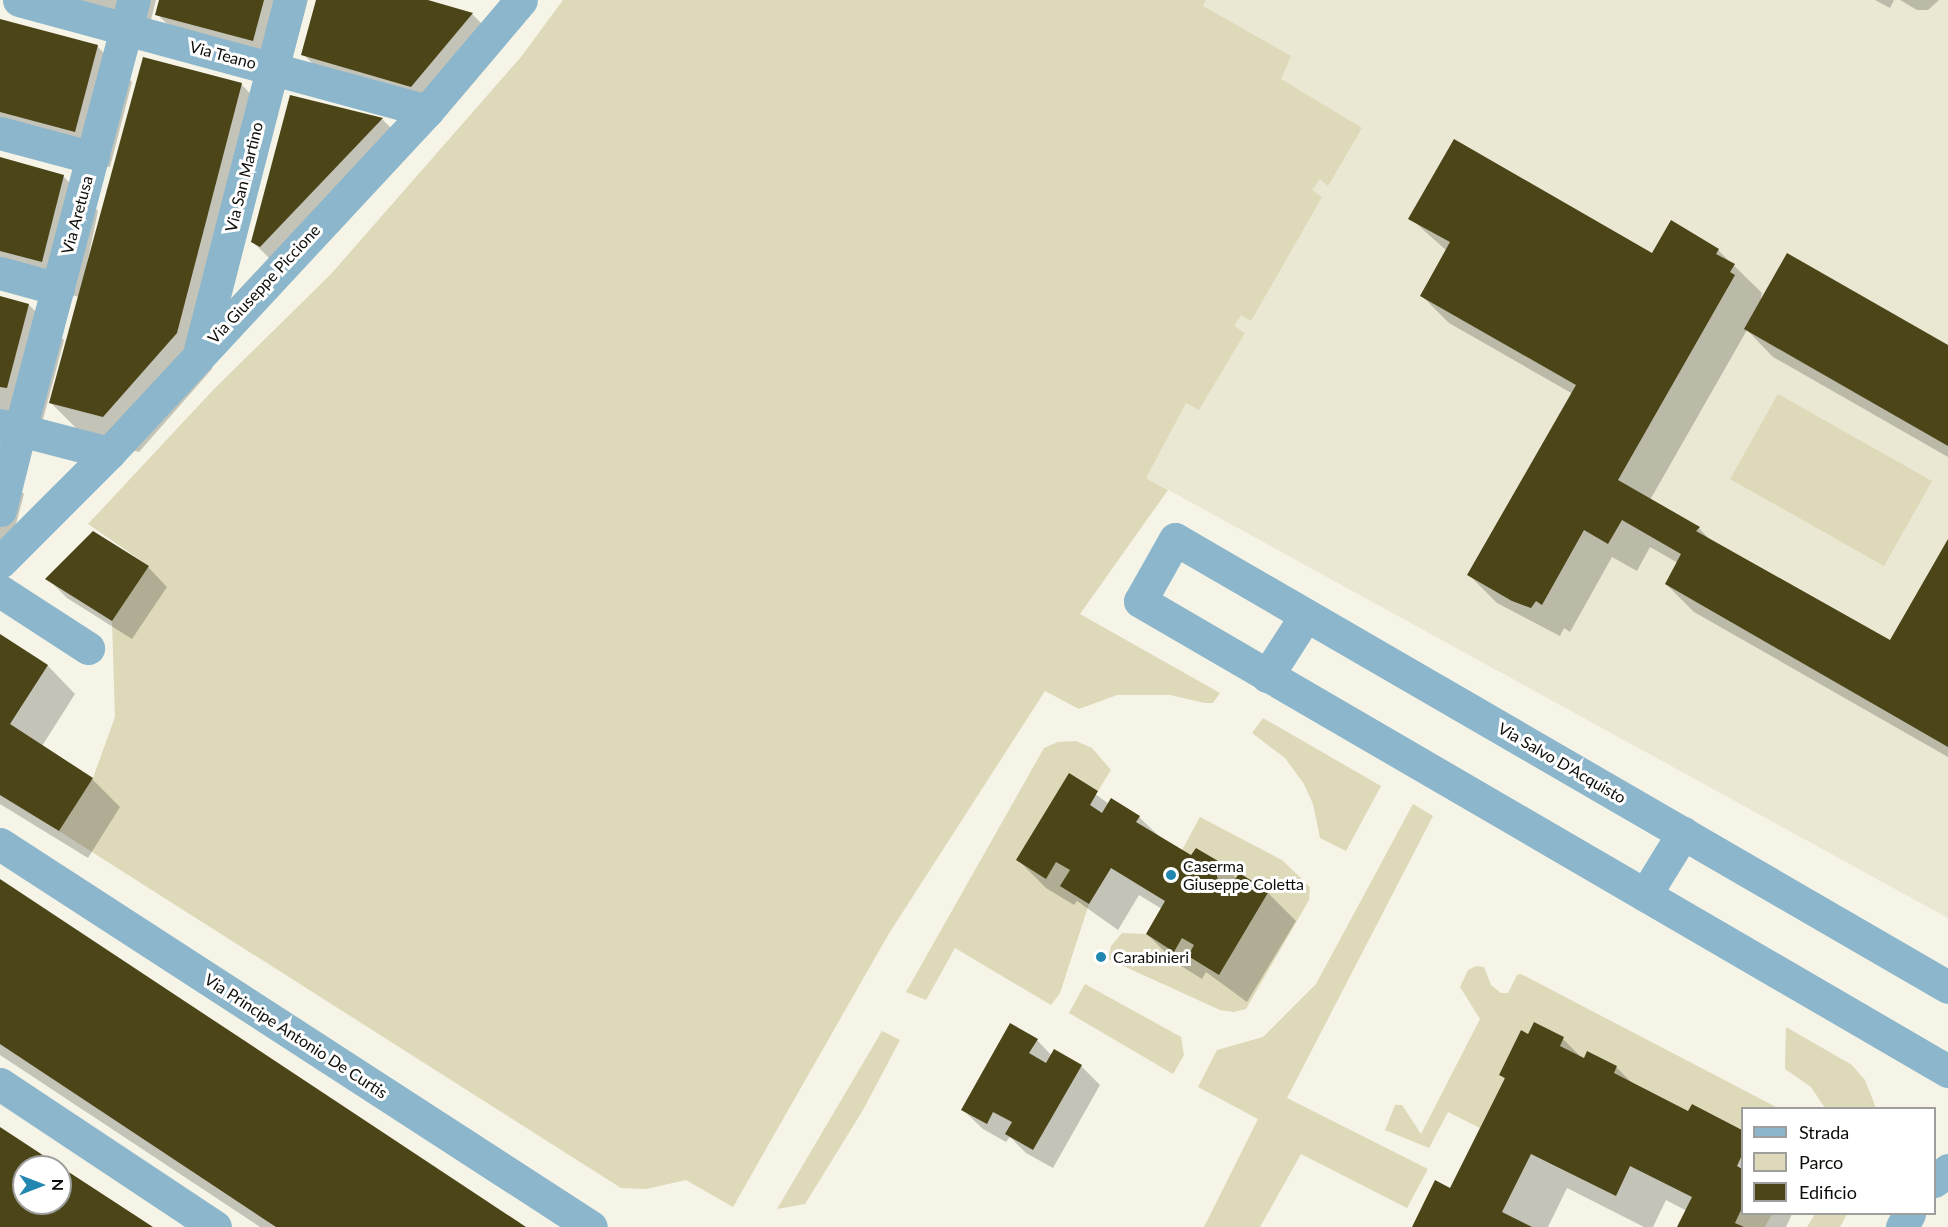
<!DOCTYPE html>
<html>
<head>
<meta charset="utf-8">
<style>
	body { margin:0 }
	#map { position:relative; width:1948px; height:1227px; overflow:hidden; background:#f5f4e6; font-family:Lato,sans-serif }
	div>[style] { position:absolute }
	.built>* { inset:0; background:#eae8d3 }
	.green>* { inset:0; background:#ddd9b9 }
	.shadow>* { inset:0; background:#0003 }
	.building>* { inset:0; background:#4b4518 }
	.minor>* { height:33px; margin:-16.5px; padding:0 16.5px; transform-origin:16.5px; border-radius:16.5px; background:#8bb6cc }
	.dots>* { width:16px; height:16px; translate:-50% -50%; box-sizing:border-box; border:3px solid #fff; border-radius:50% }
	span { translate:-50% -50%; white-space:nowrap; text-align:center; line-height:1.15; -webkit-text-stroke:6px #fff; paint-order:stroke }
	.street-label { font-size:16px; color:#0d0d09 }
	.poi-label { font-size:16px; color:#0d0d09 }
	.left { translate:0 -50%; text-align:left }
	.legend { position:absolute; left:1741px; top:1107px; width:195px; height:108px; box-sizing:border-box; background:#fff; border:2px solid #9e9e9d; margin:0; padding:8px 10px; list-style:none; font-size:18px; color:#0d0d09 }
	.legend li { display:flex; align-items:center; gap:12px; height:30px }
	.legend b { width:30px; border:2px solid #9e9e9d }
	.north { position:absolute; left:12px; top:1155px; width:60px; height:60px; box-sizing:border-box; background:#fff; border:2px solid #9e9e9d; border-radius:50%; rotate:90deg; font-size:16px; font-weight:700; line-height:24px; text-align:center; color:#0d0d09 }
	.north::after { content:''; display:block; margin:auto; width:21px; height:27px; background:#2187b0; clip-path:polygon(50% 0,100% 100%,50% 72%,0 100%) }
</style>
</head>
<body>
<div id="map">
	<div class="built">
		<div style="clip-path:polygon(1205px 0,1948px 0,1948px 918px,981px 387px)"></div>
	</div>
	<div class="green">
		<div style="clip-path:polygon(563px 0,1206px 0,1203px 6px,1291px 56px,1281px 79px,1362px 128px,1328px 186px,1320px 179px,1312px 190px,1322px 197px,1251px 321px,1241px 315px,1234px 326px,1245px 333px,1199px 410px,1186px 403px,1146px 478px,1168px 490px,1080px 614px,1220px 693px,1213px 703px,1205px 703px,1170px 695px,1117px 695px,1079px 709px,1045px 691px,888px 935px,733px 1207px,686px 1180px,646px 1189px,621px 1188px,59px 831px,93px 778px,115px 717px,112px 621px,149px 566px,88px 524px,215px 388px,331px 274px,521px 57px)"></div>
		<div style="clip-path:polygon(1778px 394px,1932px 481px,1884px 566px,1730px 479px)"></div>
		<div style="clip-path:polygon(1263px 718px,1381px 786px,1346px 851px,1320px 838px,1313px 804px,1304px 784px,1285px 758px,1252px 733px)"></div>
		<div style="clip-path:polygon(1076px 741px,1092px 748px,1111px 770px,1098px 791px,1069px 774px,1056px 862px,1070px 870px,1061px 886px,1089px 904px,1060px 993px,1051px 1005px,955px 948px,926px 1000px,906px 992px,1044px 748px,1058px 742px)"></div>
		<div style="clip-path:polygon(1413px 804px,1433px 816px,1287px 1098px,1428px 1169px,1407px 1208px,1301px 1154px,1260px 1227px,1204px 1227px,1258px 1119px,1198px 1087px,1217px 1050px,1263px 1037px,1316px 984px)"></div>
		<div style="clip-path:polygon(1200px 817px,1282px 860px,1310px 887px,1309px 900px,1246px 1009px,1234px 1012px,1220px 1010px,1108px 959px,1111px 946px,1122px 933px,1146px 934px,1174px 952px,1182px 938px,1194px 945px,1188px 956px,1219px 975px,1269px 891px,1239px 873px,1231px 886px,1217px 878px,1225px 865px,1196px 848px,1191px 855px,1182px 850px)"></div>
		<div style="clip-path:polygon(1476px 966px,1484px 967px,1491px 985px,1501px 993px,1508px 993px,1517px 975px,1521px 974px,1778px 1108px,1742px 1108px,1742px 1130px,1692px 1104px,1688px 1111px,1614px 1073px,1617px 1066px,1587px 1051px,1584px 1058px,1560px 1046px,1564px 1037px,1534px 1022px,1528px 1034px,1521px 1030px,1499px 1075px,1505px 1078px,1480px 1128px,1448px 1112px,1429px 1148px,1385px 1130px,1395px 1105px,1402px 1105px,1421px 1134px,1480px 1019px,1460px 987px,1468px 970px)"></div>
		<div style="clip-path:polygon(1085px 984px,1181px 1037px,1184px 1055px,1173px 1074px,1069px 1013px)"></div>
		<div style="clip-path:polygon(1786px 1027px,1852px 1065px,1865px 1080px,1876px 1108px,1825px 1108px,1811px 1087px,1785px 1069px)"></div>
		<div style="clip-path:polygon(882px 1031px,900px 1040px,863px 1110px,805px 1204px,777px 1209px)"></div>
		<div style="clip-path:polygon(1742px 1208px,1742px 1214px,1772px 1214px,1765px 1227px,1744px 1227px,1735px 1223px)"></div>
		<div style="clip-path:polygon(1815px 1214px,1847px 1214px,1840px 1227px,1807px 1227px)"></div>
	</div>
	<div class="shadow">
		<div style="clip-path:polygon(5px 0,156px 0,146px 39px)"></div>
		<div style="clip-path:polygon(160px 0,308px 0,288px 75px,192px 49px,157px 14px)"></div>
		<div style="clip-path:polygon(317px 0,423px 0,472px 14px,500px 42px,440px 114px,331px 82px,303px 54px)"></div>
		<div style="clip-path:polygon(1875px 0,1894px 0,1890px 8px)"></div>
		<div style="clip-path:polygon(1900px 0,1939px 0,1928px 10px,1917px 10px)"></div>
		<div style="clip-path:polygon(0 20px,97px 46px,132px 82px,110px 167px,0 137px)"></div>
		<div style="clip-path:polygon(241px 84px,276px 120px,212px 369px,139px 452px,86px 438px,51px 403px,79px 297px,0 275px,0 159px,63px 176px,98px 211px,81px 292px)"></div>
		<div style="clip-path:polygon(291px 97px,382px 119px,401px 138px,272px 261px,252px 241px)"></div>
		<div style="clip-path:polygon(1410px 218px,1653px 256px,1718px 250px,1762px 293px,1760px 303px,1948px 347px,1948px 457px,1773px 357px,1747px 330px,1650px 500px,1699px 528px,1713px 543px,1891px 642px,1948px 542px,1948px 757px,1694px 612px,1666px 584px,1678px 563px,1650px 547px,1637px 571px,1612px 557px,1570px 632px,1564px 628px,1560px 636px,1497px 603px,1469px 575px,1573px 394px,1449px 323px,1421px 295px,1447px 251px)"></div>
		<div style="clip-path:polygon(0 297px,29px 305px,64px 340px,42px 423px,0 412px)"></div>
		<div style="clip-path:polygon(0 469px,24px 494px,0 584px)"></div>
		<div style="clip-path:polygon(148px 567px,167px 587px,132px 639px,67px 598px,48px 579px)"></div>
		<div style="clip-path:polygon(0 636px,48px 666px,75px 694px,42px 746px,92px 779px,120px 807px,88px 858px,0 804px)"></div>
		<div style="clip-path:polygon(1069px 775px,1109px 804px,1139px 817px,1162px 839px,1192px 857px,1224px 866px,1237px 879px,1268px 893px,1296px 921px,1247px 1002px,1206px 972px,1202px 979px,1175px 962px,1147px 934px,1162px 909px,1139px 895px,1118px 930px,1077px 901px,1074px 905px,1046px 888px,1018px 860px)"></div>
		<div style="clip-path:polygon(0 881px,523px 1227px,260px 1227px,0 1055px)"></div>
		<div style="clip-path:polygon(1528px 1036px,1563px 1039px,1584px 1060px,1588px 1053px,1616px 1067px,1635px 1086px,1689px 1113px,1692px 1106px,1742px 1132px,1742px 1214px,1792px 1214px,1786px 1227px,1678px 1227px,1687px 1211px,1666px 1200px,1653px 1227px,1644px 1227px,1567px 1188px,1548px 1227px,1414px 1227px,1451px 1190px,1506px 1080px,1500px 1075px)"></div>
		<div style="clip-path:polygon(1037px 1040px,1052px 1056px,1081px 1066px,1100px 1085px,1053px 1168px,1026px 1153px,1010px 1137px,1006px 1142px,983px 1129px,963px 1110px)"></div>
	</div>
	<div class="building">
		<div style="clip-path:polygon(159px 0,264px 0,253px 41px,155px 15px)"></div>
		<div style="clip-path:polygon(316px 0,428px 0,473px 13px,411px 87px,301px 55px)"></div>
		<div style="clip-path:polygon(0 19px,98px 45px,75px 132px,0 112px)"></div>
		<div style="clip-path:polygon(143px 57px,242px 83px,177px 333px,103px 417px,49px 403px)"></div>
		<div style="clip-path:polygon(290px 95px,383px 118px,260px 247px,251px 242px)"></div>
		<div style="clip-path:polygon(1454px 139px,1652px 253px,1671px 220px,1719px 249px,1716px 254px,1735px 264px,1730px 272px,1735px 275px,1618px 480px,1700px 527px,1696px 531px,1890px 640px,1948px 539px,1948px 747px,1665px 584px,1681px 554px,1622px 520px,1608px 544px,1584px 530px,1542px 605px,1536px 601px,1531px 608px,1512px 601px,1467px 575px,1576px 385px,1420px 296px,1450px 242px,1408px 219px)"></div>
		<div style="clip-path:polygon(0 157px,64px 175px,42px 262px,0 251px)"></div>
		<div style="clip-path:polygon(1787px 253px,1948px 345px,1948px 446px,1744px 329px)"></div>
		<div style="clip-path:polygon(0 296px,29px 304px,7px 388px,0 387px)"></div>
		<div style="clip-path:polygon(93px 531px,149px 566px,112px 621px,45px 579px)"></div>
		<div style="clip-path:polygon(0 634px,48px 665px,10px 724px,93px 778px,59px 831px,0 795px)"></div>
		<div style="clip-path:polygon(1069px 773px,1098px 791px,1090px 805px,1102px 813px,1111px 798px,1140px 816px,1136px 822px,1191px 855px,1196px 848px,1225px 865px,1217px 878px,1231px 886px,1239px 873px,1269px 891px,1219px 975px,1188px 956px,1194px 945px,1182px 938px,1174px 952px,1146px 934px,1165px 901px,1111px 868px,1089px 904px,1060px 886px,1070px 870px,1056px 862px,1046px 879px,1016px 860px)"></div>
		<div style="clip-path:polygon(0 879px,526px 1227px,276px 1227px,0 1044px)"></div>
		<div style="clip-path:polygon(1534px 1022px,1564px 1037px,1560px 1046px,1584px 1058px,1587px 1051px,1617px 1066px,1614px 1073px,1688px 1111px,1692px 1104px,1742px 1130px,1742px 1155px,1737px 1166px,1742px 1169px,1742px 1208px,1735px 1223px,1744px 1227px,1677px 1227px,1692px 1197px,1630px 1166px,1616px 1196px,1531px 1154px,1502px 1212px,1532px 1227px,1412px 1227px,1435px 1180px,1450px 1188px,1505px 1078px,1499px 1075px,1521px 1030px,1528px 1034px)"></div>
		<div style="clip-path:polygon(1010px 1023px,1038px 1039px,1029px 1053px,1046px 1063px,1054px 1049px,1082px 1065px,1033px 1150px,1005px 1134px,1012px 1122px,993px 1112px,987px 1124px,961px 1110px)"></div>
		<div style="clip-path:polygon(evenodd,0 1127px,61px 1167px,153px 1227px,0 1227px,0 1127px,24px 1167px,60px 1167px,60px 1203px,24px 1203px,24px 1167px)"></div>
	</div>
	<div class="minor">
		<div style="left:19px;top:0;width:423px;rotate:15.2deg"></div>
		<div style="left:0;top:133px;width:96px;rotate:15deg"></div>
		<div style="left:0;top:273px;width:60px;rotate:15.4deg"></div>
		<div style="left:200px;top:350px;width:361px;rotate:-75.6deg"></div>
		<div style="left:0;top:425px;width:21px;rotate:14deg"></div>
		<div style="left:20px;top:430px;width:445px;rotate:-75.2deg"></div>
		<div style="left:0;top:510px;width:82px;rotate:-76deg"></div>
		<div style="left:20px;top:430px;width:92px;rotate:14.5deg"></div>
		<div style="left:0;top:562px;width:154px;rotate:-45deg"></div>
		<div style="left:109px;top:453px;width:467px;rotate:-47.1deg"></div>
		<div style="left:427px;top:111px;width:145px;rotate:-49.7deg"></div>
		<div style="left:0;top:591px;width:105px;rotate:32.9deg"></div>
		<div style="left:1267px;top:676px;width:72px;rotate:-57.4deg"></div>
		<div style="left:0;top:844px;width:704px;rotate:32.95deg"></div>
		<div style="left:1645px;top:895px;width:73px;rotate:-58.5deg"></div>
		<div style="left:1948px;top:987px;width:893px;rotate:-149.91deg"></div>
		<div style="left:1175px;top:539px;width:71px;rotate:119.4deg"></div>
		<div style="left:1140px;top:601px;width:935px;rotate:30.19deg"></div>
		<div style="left:0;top:1084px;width:258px;rotate:33.6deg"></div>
		<div style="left:1934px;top:1181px;width:18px;rotate:-38deg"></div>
		<div style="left:1902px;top:1227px;width:15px;rotate:-62deg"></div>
	</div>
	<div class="dots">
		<div style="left:1171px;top:875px;background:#2187b0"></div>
		<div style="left:1101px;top:957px;background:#2187b0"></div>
	</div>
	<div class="street-label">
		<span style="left:223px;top:55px;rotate:15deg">Via Teano</span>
		<span style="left:244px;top:177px;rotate:-76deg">Via San Martino</span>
		<span style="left:77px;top:215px;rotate:-75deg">Via Aretusa</span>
		<span style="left:264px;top:284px;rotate:-47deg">Via Giuseppe Piccione</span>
		<span style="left:1562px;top:763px;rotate:30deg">Via Salvo D'Acquisto</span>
		<span style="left:296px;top:1036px;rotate:33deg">Via Principe Antonio De Curtis</span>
	</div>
	<div class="poi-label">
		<span class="left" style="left:1183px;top:875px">Caserma<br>Giuseppe Coletta</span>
		<span class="left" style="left:1113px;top:957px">Carabinieri</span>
	</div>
	<ul class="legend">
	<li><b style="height:8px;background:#8bb6cc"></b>Strada</li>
	<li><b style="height:16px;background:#ddd9b9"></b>Parco</li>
	<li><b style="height:16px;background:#4b4518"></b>Edificio</li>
	</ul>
	<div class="north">N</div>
</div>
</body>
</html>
